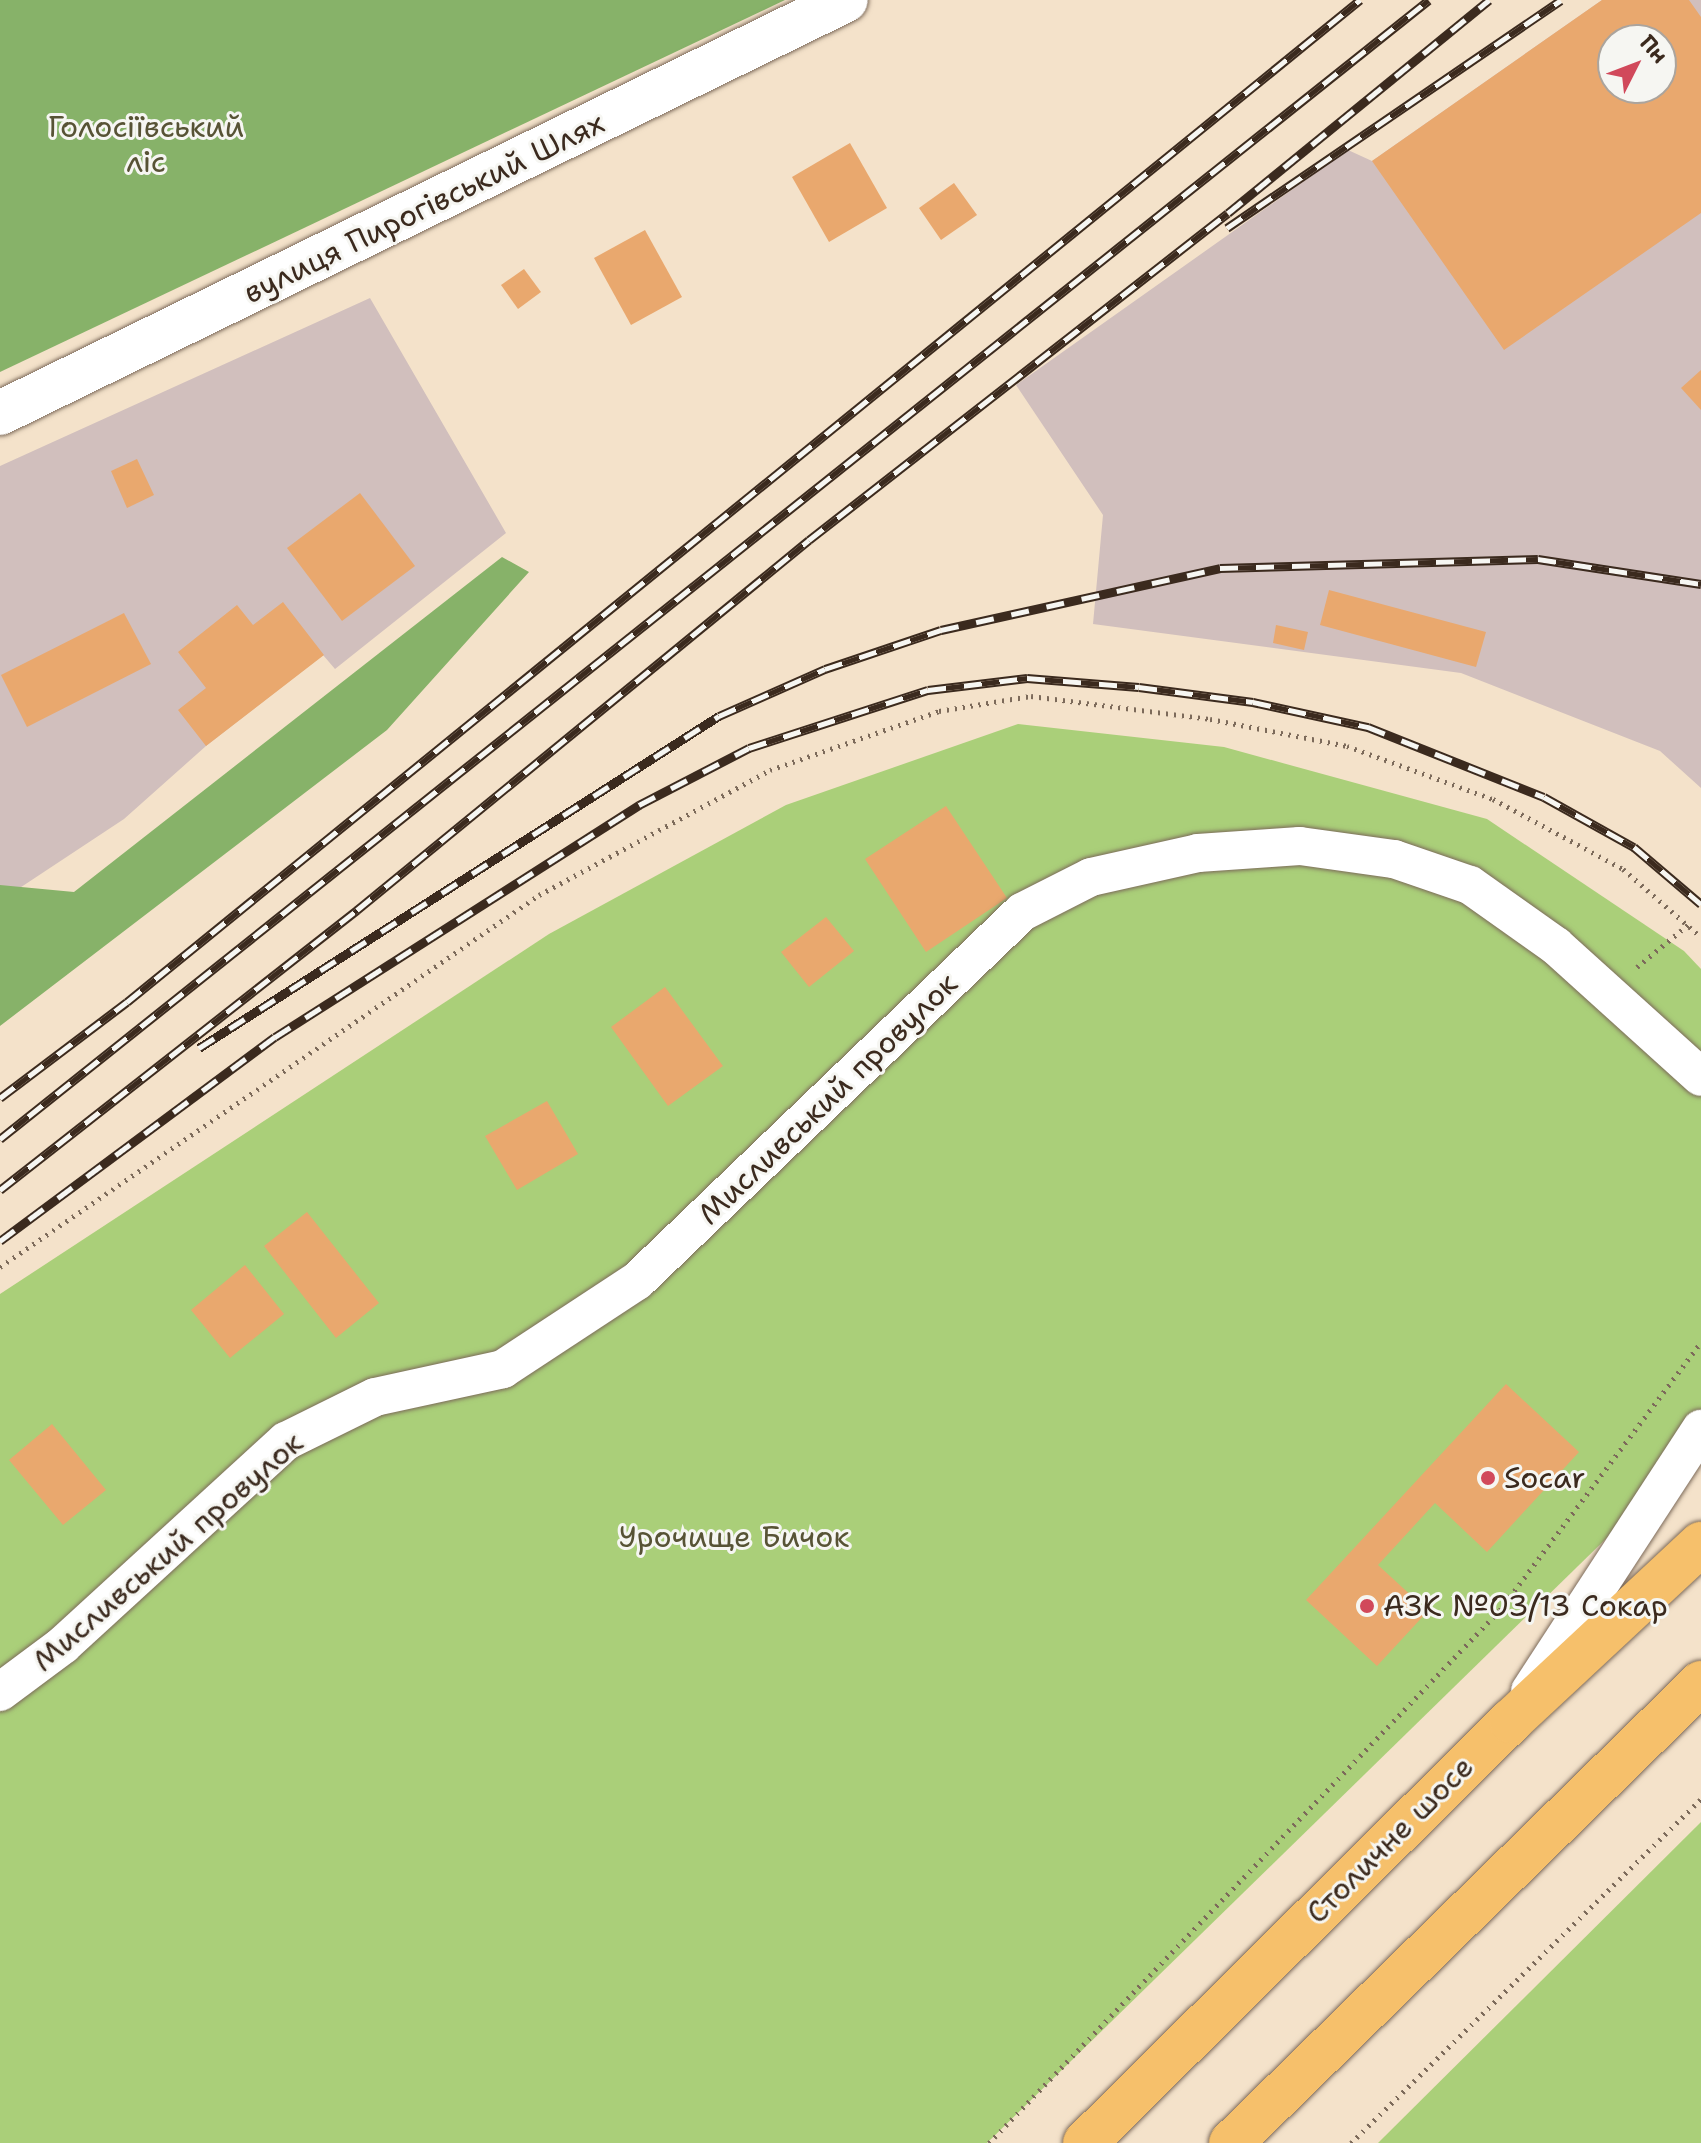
<!DOCTYPE html>
<html>
<head>
<meta charset="utf-8">
<style>
	body { margin:0 }
	#map { position:relative; width:1701px; height:2143px; overflow:hidden; background:#f4e2ca; font-family:"Shantell Sans",sans-serif }
	div>[style] { position:absolute }
	.industrial>* { inset:0; background:#d1bfbd }
	.green>* { inset:0; background:#aacf79 }
	.forest>* { inset:0; background:#87b269 }
	.building>* { inset:0; background:#e9a86e }
	.path>* { height:5px; margin-top:-2.5px; transform-origin:0; background:repeating-linear-gradient(90deg,#7c6a5a 0 2px,transparent 0 8px) }
	.roads { filter:drop-shadow(0 0 2px #7c6a5a) drop-shadow(0 0 2px #7c6a5a) }
	.minor>* { height:38px; margin:-19px; padding:0 19px; transform-origin:19px; border-radius:19px; background:#fff }
	.tertiary>* { height:44px; margin:-22px; padding:0 22px; transform-origin:22px; border-radius:22px; background:#fff }
	.trunk>* { height:44px; margin:-22px; padding:0 22px; transform-origin:22px; border-radius:22px; background:#f6c06b }
	.rail>* { height:9px; margin-top:-4.5px; transform-origin:0; background:repeating-linear-gradient(90deg,#f6f6f2 0 18px,#3b2a1e 0 36px); box-sizing:border-box; border-block:2px solid #3b2a1e }
	.dots>* { width:22px; height:22px; translate:-50% -50%; box-sizing:border-box; border:4px solid #f6f6f2; border-radius:50% }
	span { translate:-50% -50%; white-space:nowrap; text-align:center; line-height:1.15; -webkit-text-stroke:6px #f6f6f2; paint-order:stroke }
	.park-label { font-size:30px; color:#575335 }
	.street-label { font-size:30px; color:#3b2a1e }
	.poi-label { font-size:30px; color:#3b2a1e }
	.left { translate:0 -50%; text-align:left }
	.north { position:absolute; left:1597px; top:24px; width:80px; height:80px; box-sizing:border-box; background:#f6f6f2; border:2px solid #aba49d; border-radius:50%; rotate:48deg; font-size:22px; font-weight:700; line-height:32px; text-align:center; color:#3b2a1e }
	.north::after { content:''; display:block; margin:auto; width:28px; height:36px; background:#d1495b; clip-path:polygon(50% 0,100% 100%,50% 72%,0 100%) }
</style>
</head>
<body>
<div id="map">
	<div class="industrial">
		<div style="clip-path:polygon(evenodd,1602px 0,1701px 0,1701px 788px,1660px 751px,1461px 673px,1093px 624px,1103px 515px,1016px 385px,1348px 150px,1372px 161px,1602px 0,1613px 40px,1661px 40px,1661px 88px,1613px 88px,1613px 40px)"></div>
		<div style="clip-path:polygon(370px 298px,506px 533px,335px 669px,323px 655px,206px 746px,124px 819px,0 901px,0 466px)"></div>
	</div>
	<div class="green">
		<div style="clip-path:polygon(1018px 724px,1224px 747px,1487px 819px,1684px 951px,1701px 969px,1701px 1446px,987px 2143px,0 2143px,0 1294px,549px 934px,786px 805px)"></div>
		<div style="clip-path:polygon(1701px 1822px,1701px 2143px,1378px 2143px)"></div>
	</div>
	<div class="forest">
		<div style="clip-path:polygon(0 0,785px 0,0 372px)"></div>
		<div style="clip-path:polygon(502px 557px,529px 572px,387px 730px,0 1026px,0 885px,74px 892px)"></div>
	</div>
	<div class="building">
		<div style="clip-path:polygon(evenodd,1602px 0,1689px 0,1701px 17px,1701px 213px,1504px 350px,1372px 161px,1602px 0,1613px 40px,1661px 40px,1661px 88px,1613px 88px,1613px 40px)"></div>
		<div style="clip-path:polygon(850px 143px,887px 208px,829px 242px,792px 177px)"></div>
		<div style="clip-path:polygon(954px 183px,977px 215px,941px 240px,919px 208px)"></div>
		<div style="clip-path:polygon(645px 230px,682px 297px,631px 325px,594px 258px)"></div>
		<div style="clip-path:polygon(524px 269px,541px 292px,518px 309px,501px 285px)"></div>
		<div style="clip-path:polygon(1701px 370px,1701px 410px,1681px 388px)"></div>
		<div style="clip-path:polygon(137px 459px,154px 495px,127px 508px,111px 471px)"></div>
		<div style="clip-path:polygon(360px 493px,415px 566px,342px 621px,287px 548px)"></div>
		<div style="clip-path:polygon(1329px 590px,1486px 632px,1476px 667px,1320px 625px)"></div>
		<div style="clip-path:polygon(283px 602px,324px 655px,206px 746px,178px 710px,206px 688px,178px 652px,237px 605px,253px 625px)"></div>
		<div style="clip-path:polygon(124px 613px,151px 664px,27px 727px,1px 675px)"></div>
		<div style="clip-path:polygon(1276px 625px,1308px 632px,1304px 650px,1273px 643px)"></div>
		<div style="clip-path:polygon(946px 806px,1007px 898px,926px 952px,865px 859px)"></div>
		<div style="clip-path:polygon(826px 917px,854px 951px,809px 987px,781px 952px)"></div>
		<div style="clip-path:polygon(665px 987px,723px 1066px,668px 1106px,611px 1027px)"></div>
		<div style="clip-path:polygon(547px 1101px,578px 1154px,517px 1190px,485px 1136px)"></div>
		<div style="clip-path:polygon(307px 1212px,379px 1303px,336px 1338px,264px 1246px)"></div>
		<div style="clip-path:polygon(245px 1265px,284px 1314px,230px 1358px,191px 1310px)"></div>
		<div style="clip-path:polygon(1506px 1384px,1579px 1452px,1487px 1552px,1435px 1503px,1378px 1565px,1428px 1611px,1377px 1666px,1306px 1600px)"></div>
		<div style="clip-path:polygon(52px 1424px,106px 1490px,63px 1525px,9px 1460px)"></div>
	</div>
	<div class="path">
		<div style="left:1637px;top:967px;width:67px;rotate:-39.6deg"></div>
		<div style="left:0;top:1267px;width:655px;rotate:-34.61deg"></div>
		<div style="left:539px;top:895px;width:263px;rotate:-28.4deg"></div>
		<div style="left:770px;top:770px;width:179px;rotate:-19.2deg"></div>
		<div style="left:939px;top:711px;width:93px;rotate:-9.3deg"></div>
		<div style="left:1031px;top:696px;width:180px;rotate:7.3deg"></div>
		<div style="left:1210px;top:719px;width:140px;rotate:11.1deg"></div>
		<div style="left:1347px;top:746px;width:155px;rotate:20deg"></div>
		<div style="left:1493px;top:799px;width:148px;rotate:28.3deg"></div>
		<div style="left:1623px;top:869px;width:103px;rotate:41.1deg"></div>
		<div style="left:989px;top:2143px;width:738px;rotate:-46.21deg"></div>
		<div style="left:1500px;top:1610px;width:335px;rotate:-53.1deg"></div>
		<div style="left:1351px;top:2143px;width:491px;rotate:-44.5deg"></div>
	</div>
	<div class="roads">
		<div class="minor">
			<div style="left:1530px;top:1691px;width:313px;rotate:-56.9deg"></div>
			<div style="left:0;top:1692px;width:79px;rotate:-36.7deg"></div>
			<div style="left:63px;top:1645px;width:302px;rotate:-42.5deg"></div>
			<div style="left:286px;top:1441px;width:99px;rotate:-26.3deg"></div>
			<div style="left:375px;top:1397px;width:131px;rotate:-12.3deg"></div>
			<div style="left:503px;top:1369px;width:160px;rotate:-33.3deg"></div>
			<div style="left:637px;top:1281px;width:533px;rotate:-43.78deg"></div>
			<div style="left:1022px;top:912px;width:77px;rotate:-26.9deg"></div>
			<div style="left:1091px;top:877px;width:110px;rotate:-12.6deg"></div>
			<div style="left:1198px;top:853px;width:102px;rotate:-3.9deg"></div>
			<div style="left:1300px;top:846px;width:95px;rotate:7.9deg"></div>
			<div style="left:1394px;top:859px;width:80px;rotate:18.9deg"></div>
			<div style="left:1470px;top:885px;width:105px;rotate:35.3deg"></div>
			<div style="left:1556px;top:946px;width:195px;rotate:42.1deg"></div>
		</div>
		<div class="tertiary">
			<div style="left:0;top:413px;width:941px;rotate:-26.02deg"></div>
		</div>
		<div class="trunk">
			<div style="left:1085px;top:2143px;width:600px;rotate:-44.73deg"></div>
			<div style="left:1511px;top:1721px;width:260px;rotate:-43deg"></div>
			<div style="left:1231px;top:2143px;width:658px;rotate:-44.38deg"></div>
		</div>
	</div>
	<div class="rail">
		<div style="left:1227px;top:228px;width:404px;rotate:-34.3deg"></div>
		<div style="left:199px;top:1048px;width:617px;rotate:-32.56deg"></div>
		<div style="left:719px;top:716px;width:116px;rotate:-23.9deg"></div>
		<div style="left:825px;top:669px;width:122px;rotate:-18.6deg"></div>
		<div style="left:941px;top:630px;width:286px;rotate:-12.5deg"></div>
		<div style="left:1220px;top:568px;width:318px;rotate:-1.6deg"></div>
		<div style="left:1538px;top:559px;width:165px;rotate:8.7deg"></div>
		<div style="left:0;top:1098px;width:159px;rotate:-37.1deg"></div>
		<div style="left:127px;top:1002px;width:1589px;rotate:-39.1deg"></div>
		<div style="left:0;top:1139px;width:1827px;rotate:-38.56deg"></div>
		<div style="left:0;top:1190px;width:454px;rotate:-38.1deg"></div>
		<div style="left:357px;top:910px;width:584px;rotate:-39.3deg"></div>
		<div style="left:809px;top:540px;width:531px;rotate:-37.97deg"></div>
		<div style="left:1228px;top:213px;width:337px;rotate:-39.2deg"></div>
		<div style="left:0;top:1241px;width:342px;rotate:-36.6deg"></div>
		<div style="left:275px;top:1037px;width:432px;rotate:-32.5deg"></div>
		<div style="left:639px;top:805px;width:124px;rotate:-27.4deg"></div>
		<div style="left:749px;top:748px;width:188px;rotate:-18deg"></div>
		<div style="left:928px;top:690px;width:100px;rotate:-6.9deg"></div>
		<div style="left:1027px;top:678px;width:112px;rotate:4.6deg"></div>
		<div style="left:1139px;top:687px;width:115px;rotate:7.5deg"></div>
		<div style="left:1253px;top:702px;width:118px;rotate:12.3deg"></div>
		<div style="left:1368px;top:727px;width:189px;rotate:21.7deg"></div>
		<div style="left:1544px;top:797px;width:103px;rotate:29.1deg"></div>
		<div style="left:1634px;top:847px;width:88px;rotate:40.4deg"></div>
	</div>
	<div class="dots">
		<div style="left:1488px;top:1478px;background:#d1495b"></div>
		<div style="left:1367px;top:1606px;background:#d1495b"></div>
	</div>
	<div class="park-label">
		<span style="left:146px;top:144px">Голосіївський<br>ліс</span>
		<span style="left:734px;top:1537px">Урочище Бичок</span>
	</div>
	<div class="street-label">
		<span style="left:424px;top:208px;rotate:-26deg">вулиця Пирогівський Шлях</span>
		<span style="left:828px;top:1099px;rotate:-44deg">Мисливський провулок</span>
		<span style="left:168px;top:1552px;rotate:-41deg">Мисливський провулок</span>
		<span style="left:1390px;top:1840px;rotate:-45deg">Столичне шосе</span>
	</div>
	<div class="poi-label">
		<span class="left" style="left:1504px;top:1478px">Socar</span>
		<span class="left" style="left:1383px;top:1606px">АЗК №03/13 Сокар</span>
	</div>
	<div class="north">Пн</div>
</div>
</body>
</html>
